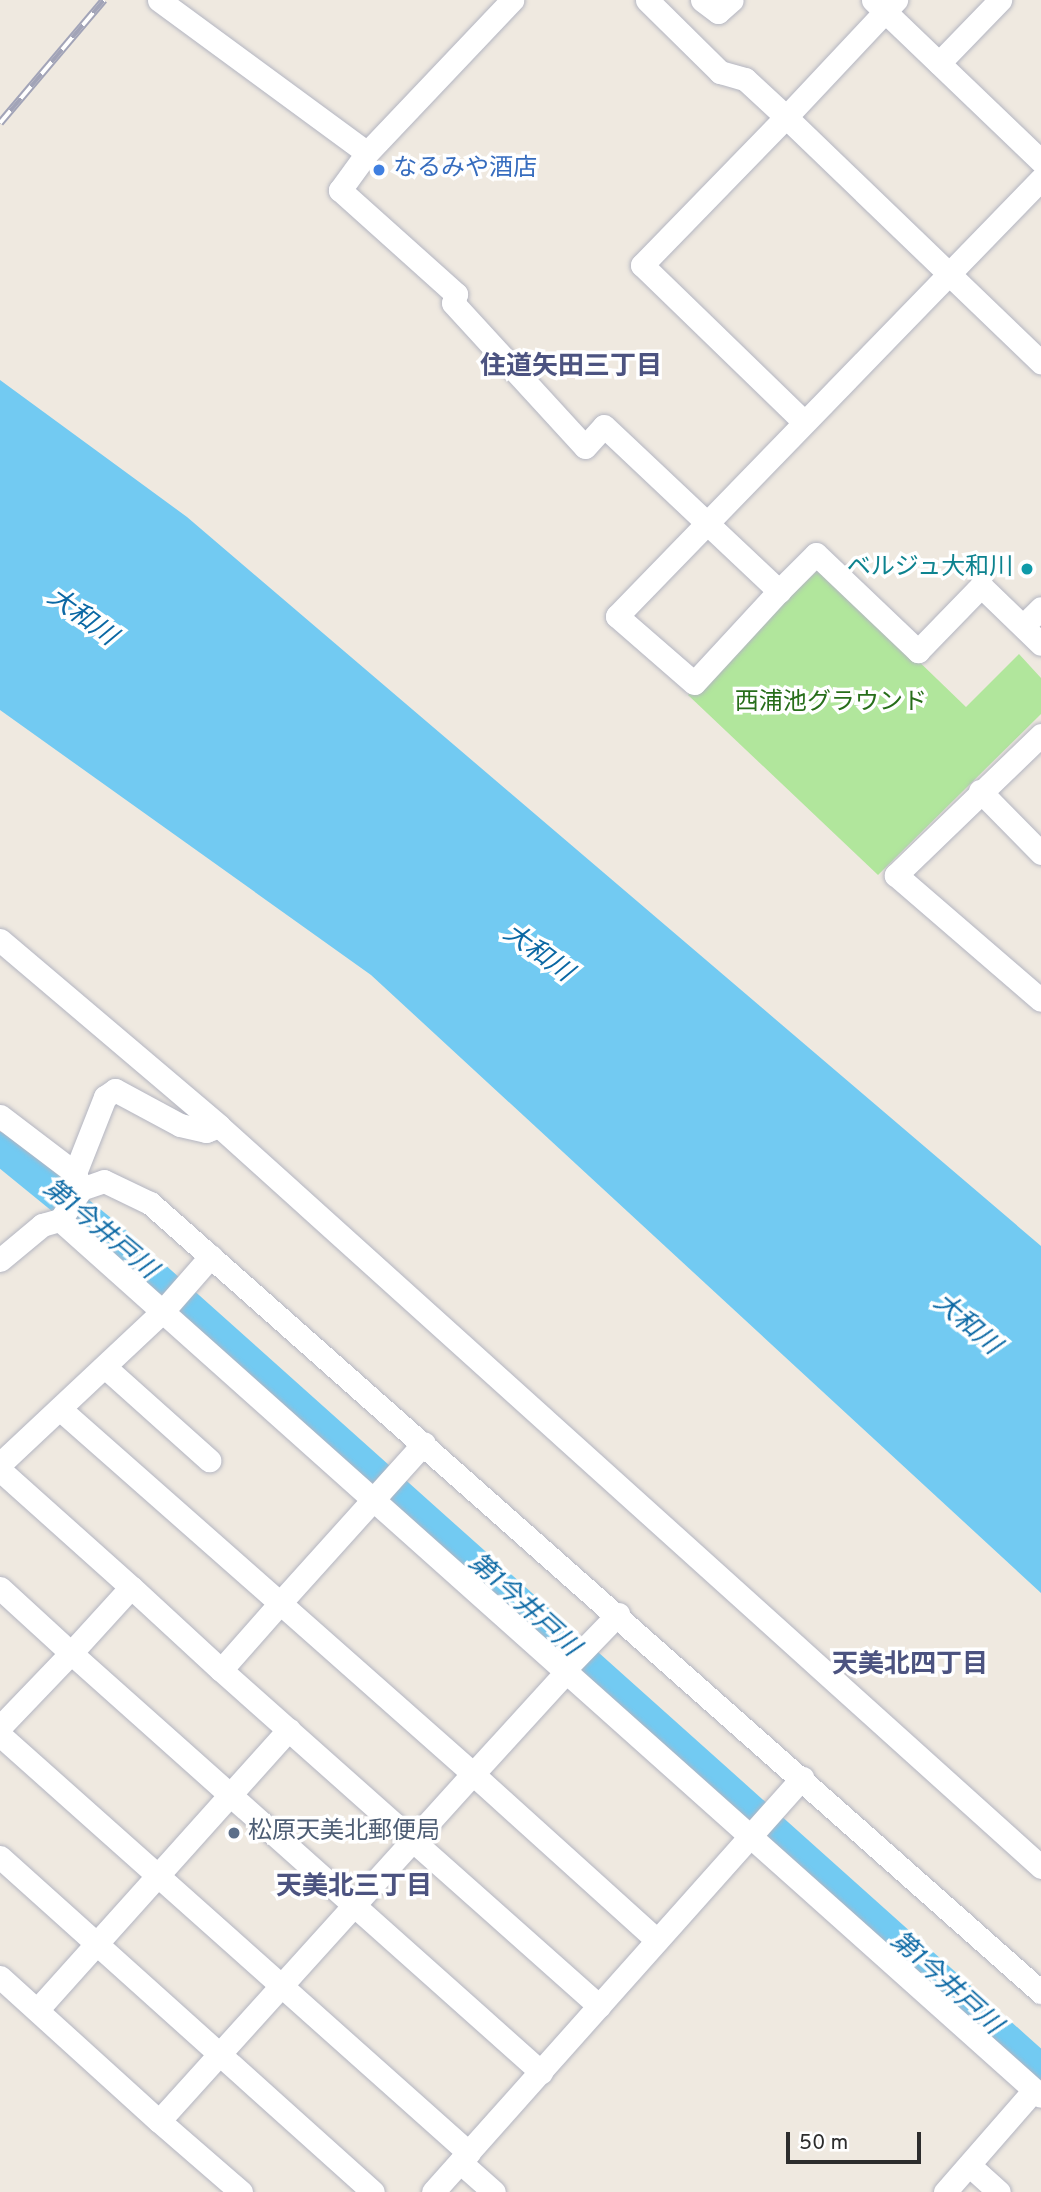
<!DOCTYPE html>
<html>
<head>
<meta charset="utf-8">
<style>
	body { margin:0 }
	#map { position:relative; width:1041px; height:2192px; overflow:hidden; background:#efe9e0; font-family:Overpass,"Noto Sans JP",sans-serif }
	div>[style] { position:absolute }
	.green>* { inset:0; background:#b1e69c }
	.water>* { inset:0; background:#72caf2 }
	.river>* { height:32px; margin:-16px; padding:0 16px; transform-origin:16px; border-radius:16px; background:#72caf2 }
	.roads { filter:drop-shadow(0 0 2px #b3b5c1) drop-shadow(0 0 2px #b3b5c1) }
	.minor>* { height:23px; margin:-11.5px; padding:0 11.5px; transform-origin:11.5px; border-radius:11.5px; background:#fff }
	.rail>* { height:8px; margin-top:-4px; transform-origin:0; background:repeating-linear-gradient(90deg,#fff 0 16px,#a2a4b8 0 32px); box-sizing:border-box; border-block:2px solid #a2a4b8 }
	.dots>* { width:19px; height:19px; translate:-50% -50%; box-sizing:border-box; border:4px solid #fff; border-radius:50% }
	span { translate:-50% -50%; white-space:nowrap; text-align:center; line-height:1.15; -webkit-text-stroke:7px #fff; paint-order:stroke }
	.shop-label { font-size:24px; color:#366cbe }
	.left { translate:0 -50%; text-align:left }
	.culture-label { font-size:24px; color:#0d838f }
	.right { translate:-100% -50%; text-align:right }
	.park-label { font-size:24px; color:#276e1a }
	.service-label { font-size:24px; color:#4e5e75 }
	.neighbourhood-label { font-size:26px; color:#4c5380; font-weight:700 }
	.water-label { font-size:26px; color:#0b68a4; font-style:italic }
	.scale { position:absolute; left:786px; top:2132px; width:135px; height:32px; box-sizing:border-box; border:4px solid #2d2d2d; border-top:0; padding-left:9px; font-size:21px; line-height:24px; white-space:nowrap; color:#2d2d2d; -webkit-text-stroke:5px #fff; paint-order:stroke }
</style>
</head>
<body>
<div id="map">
	<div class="green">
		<div style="clip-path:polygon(821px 567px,966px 707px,1019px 654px,1041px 678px,1041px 714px,878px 875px,688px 695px)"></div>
	</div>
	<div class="water">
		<div style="clip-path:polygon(0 380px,187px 517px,1041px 1246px,1041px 1593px,371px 975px,0 710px)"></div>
	</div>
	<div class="river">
		<div style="left:0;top:1148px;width:154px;rotate:39.2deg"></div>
		<div style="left:119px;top:1245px;width:1237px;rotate:41.82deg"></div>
	</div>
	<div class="roads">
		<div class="minor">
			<div style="left:159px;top:0;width:258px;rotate:36.3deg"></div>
			<div style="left:367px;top:153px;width:211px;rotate:-46.5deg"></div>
			<div style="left:647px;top:0;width:103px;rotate:44.6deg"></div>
			<div style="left:720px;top:72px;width:26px;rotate:16deg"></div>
			<div style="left:745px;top:79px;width:56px;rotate:42.8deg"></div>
			<div style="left:786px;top:117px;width:161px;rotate:-46.8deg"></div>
			<div style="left:702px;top:0;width:20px;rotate:37deg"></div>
			<div style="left:718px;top:12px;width:18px;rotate:-41deg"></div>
			<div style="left:873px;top:0;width:233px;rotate:43.8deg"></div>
			<div style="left:939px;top:63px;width:88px;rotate:-45.9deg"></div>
			<div style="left:367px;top:153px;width:46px;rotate:126.1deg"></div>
			<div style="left:340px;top:190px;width:156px;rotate:41.9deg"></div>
			<div style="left:456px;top:294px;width:9px;rotate:108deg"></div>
			<div style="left:453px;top:303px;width:195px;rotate:47.5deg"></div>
			<div style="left:585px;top:447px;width:28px;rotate:-48deg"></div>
			<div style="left:604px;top:426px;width:241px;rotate:43.3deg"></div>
			<div style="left:779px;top:591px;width:52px;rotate:-45deg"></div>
			<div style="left:816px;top:554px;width:141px;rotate:43.6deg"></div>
			<div style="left:918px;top:651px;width:91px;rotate:-45.9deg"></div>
			<div style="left:981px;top:586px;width:83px;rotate:44deg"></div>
			<div style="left:803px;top:421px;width:224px;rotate:-135.9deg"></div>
			<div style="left:642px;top:265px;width:206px;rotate:-45.8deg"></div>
			<div style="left:786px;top:117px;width:354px;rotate:43.9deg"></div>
			<div style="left:779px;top:591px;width:125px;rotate:132.7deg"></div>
			<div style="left:694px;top:683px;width:102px;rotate:-139deg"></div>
			<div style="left:617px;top:616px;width:609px;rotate:-45.87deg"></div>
			<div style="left:1023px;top:626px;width:25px;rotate:-45deg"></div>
			<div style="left:1041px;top:735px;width:202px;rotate:136deg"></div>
			<div style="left:896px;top:875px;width:191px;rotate:40.8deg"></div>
			<div style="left:980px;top:791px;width:87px;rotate:45.5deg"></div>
			<div style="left:0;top:940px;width:287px;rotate:40.3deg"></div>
			<div style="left:219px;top:1126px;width:1107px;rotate:42.03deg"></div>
			<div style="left:0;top:1116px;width:94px;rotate:37.2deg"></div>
			<div style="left:75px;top:1173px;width:17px;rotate:69deg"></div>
			<div style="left:81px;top:1189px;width:37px;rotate:124deg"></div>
			<div style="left:60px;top:1220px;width:1315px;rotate:41.76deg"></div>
			<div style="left:75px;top:1173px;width:82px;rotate:-68.5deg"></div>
			<div style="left:105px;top:1097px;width:12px;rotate:-35deg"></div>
			<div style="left:115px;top:1090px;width:74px;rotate:28.3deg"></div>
			<div style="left:180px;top:1125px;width:27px;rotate:13deg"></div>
			<div style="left:206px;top:1131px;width:14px;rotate:-21deg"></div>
			<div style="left:81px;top:1189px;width:24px;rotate:-19deg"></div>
			<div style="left:104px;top:1181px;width:51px;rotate:25.6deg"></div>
			<div style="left:150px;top:1203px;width:1190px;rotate:41.53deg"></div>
			<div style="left:0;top:1260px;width:55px;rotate:-39.8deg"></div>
			<div style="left:42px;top:1225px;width:19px;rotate:-16deg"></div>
			<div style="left:105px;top:1367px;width:140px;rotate:41.8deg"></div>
			<div style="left:61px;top:1410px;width:292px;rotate:41.4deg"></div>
			<div style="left:280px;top:1603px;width:215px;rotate:-48deg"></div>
			<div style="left:0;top:1464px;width:222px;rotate:-43.2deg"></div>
			<div style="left:162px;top:1312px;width:74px;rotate:-48.8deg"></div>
			<div style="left:0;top:1470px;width:176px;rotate:41.8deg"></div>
			<div style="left:0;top:1588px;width:96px;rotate:42.5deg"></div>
			<div style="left:71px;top:1653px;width:89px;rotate:-47.7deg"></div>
			<div style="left:131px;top:1587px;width:122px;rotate:42.7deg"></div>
			<div style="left:221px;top:1670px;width:89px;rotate:-48.6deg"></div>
			<div style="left:280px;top:1603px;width:258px;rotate:41.5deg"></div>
			<div style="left:473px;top:1774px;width:138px;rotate:-47.6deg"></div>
			<div style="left:221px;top:1670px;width:506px;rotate:41.63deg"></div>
			<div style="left:564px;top:1670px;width:78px;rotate:-46deg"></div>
			<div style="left:0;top:1727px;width:103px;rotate:-46.2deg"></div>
			<div style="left:71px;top:1653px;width:630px;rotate:41.72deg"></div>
			<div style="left:0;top:1735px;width:628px;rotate:41.71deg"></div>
			<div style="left:0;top:1857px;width:501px;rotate:41.93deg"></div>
			<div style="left:0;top:1977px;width:215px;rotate:42.2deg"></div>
			<div style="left:37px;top:2010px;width:377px;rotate:-48.1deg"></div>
			<div style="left:460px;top:2162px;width:45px;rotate:41.4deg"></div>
			<div style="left:969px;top:2165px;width:40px;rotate:42deg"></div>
			<div style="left:241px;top:2192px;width:108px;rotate:-139.1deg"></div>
			<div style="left:159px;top:2121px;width:468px;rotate:-47.9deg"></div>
			<div style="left:473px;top:1774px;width:248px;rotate:42.1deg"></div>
			<div style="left:433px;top:2192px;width:555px;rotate:-48.29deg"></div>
			<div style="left:945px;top:2192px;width:135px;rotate:-48.9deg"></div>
		</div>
	</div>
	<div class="rail">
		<div style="left:0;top:123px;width:161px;rotate:-49.8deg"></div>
	</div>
	<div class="dots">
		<div style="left:379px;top:170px;background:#3f7fe0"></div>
		<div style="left:1027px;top:569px;background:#0f9aa8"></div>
		<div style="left:234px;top:1833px;background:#5c6f8a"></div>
	</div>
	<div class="shop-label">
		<span class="left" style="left:393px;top:170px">なるみや酒店</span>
	</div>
	<div class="culture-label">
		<span class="right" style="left:1013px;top:569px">ベルジュ大和川</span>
	</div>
	<div class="park-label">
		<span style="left:831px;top:704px">西浦池グラウンド</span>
	</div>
	<div class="service-label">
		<span class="left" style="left:248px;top:1833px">松原天美北郵便局</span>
	</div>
	<div class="neighbourhood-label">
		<span style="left:571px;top:368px">住道矢田三丁目</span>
		<span style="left:910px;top:1666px">天美北四丁目</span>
		<span style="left:354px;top:1888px">天美北三丁目</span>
	</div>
	<div class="water-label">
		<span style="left:81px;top:618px;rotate:36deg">大和川</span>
		<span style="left:537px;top:954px;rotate:36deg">大和川</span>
		<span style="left:99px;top:1230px;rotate:40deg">第1今井戸川</span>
		<span style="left:966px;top:1325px;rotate:41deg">大和川</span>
		<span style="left:523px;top:1606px;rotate:42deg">第1今井戸川</span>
		<span style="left:945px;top:1984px;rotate:42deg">第1今井戸川</span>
	</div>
	<div class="scale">50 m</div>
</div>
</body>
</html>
